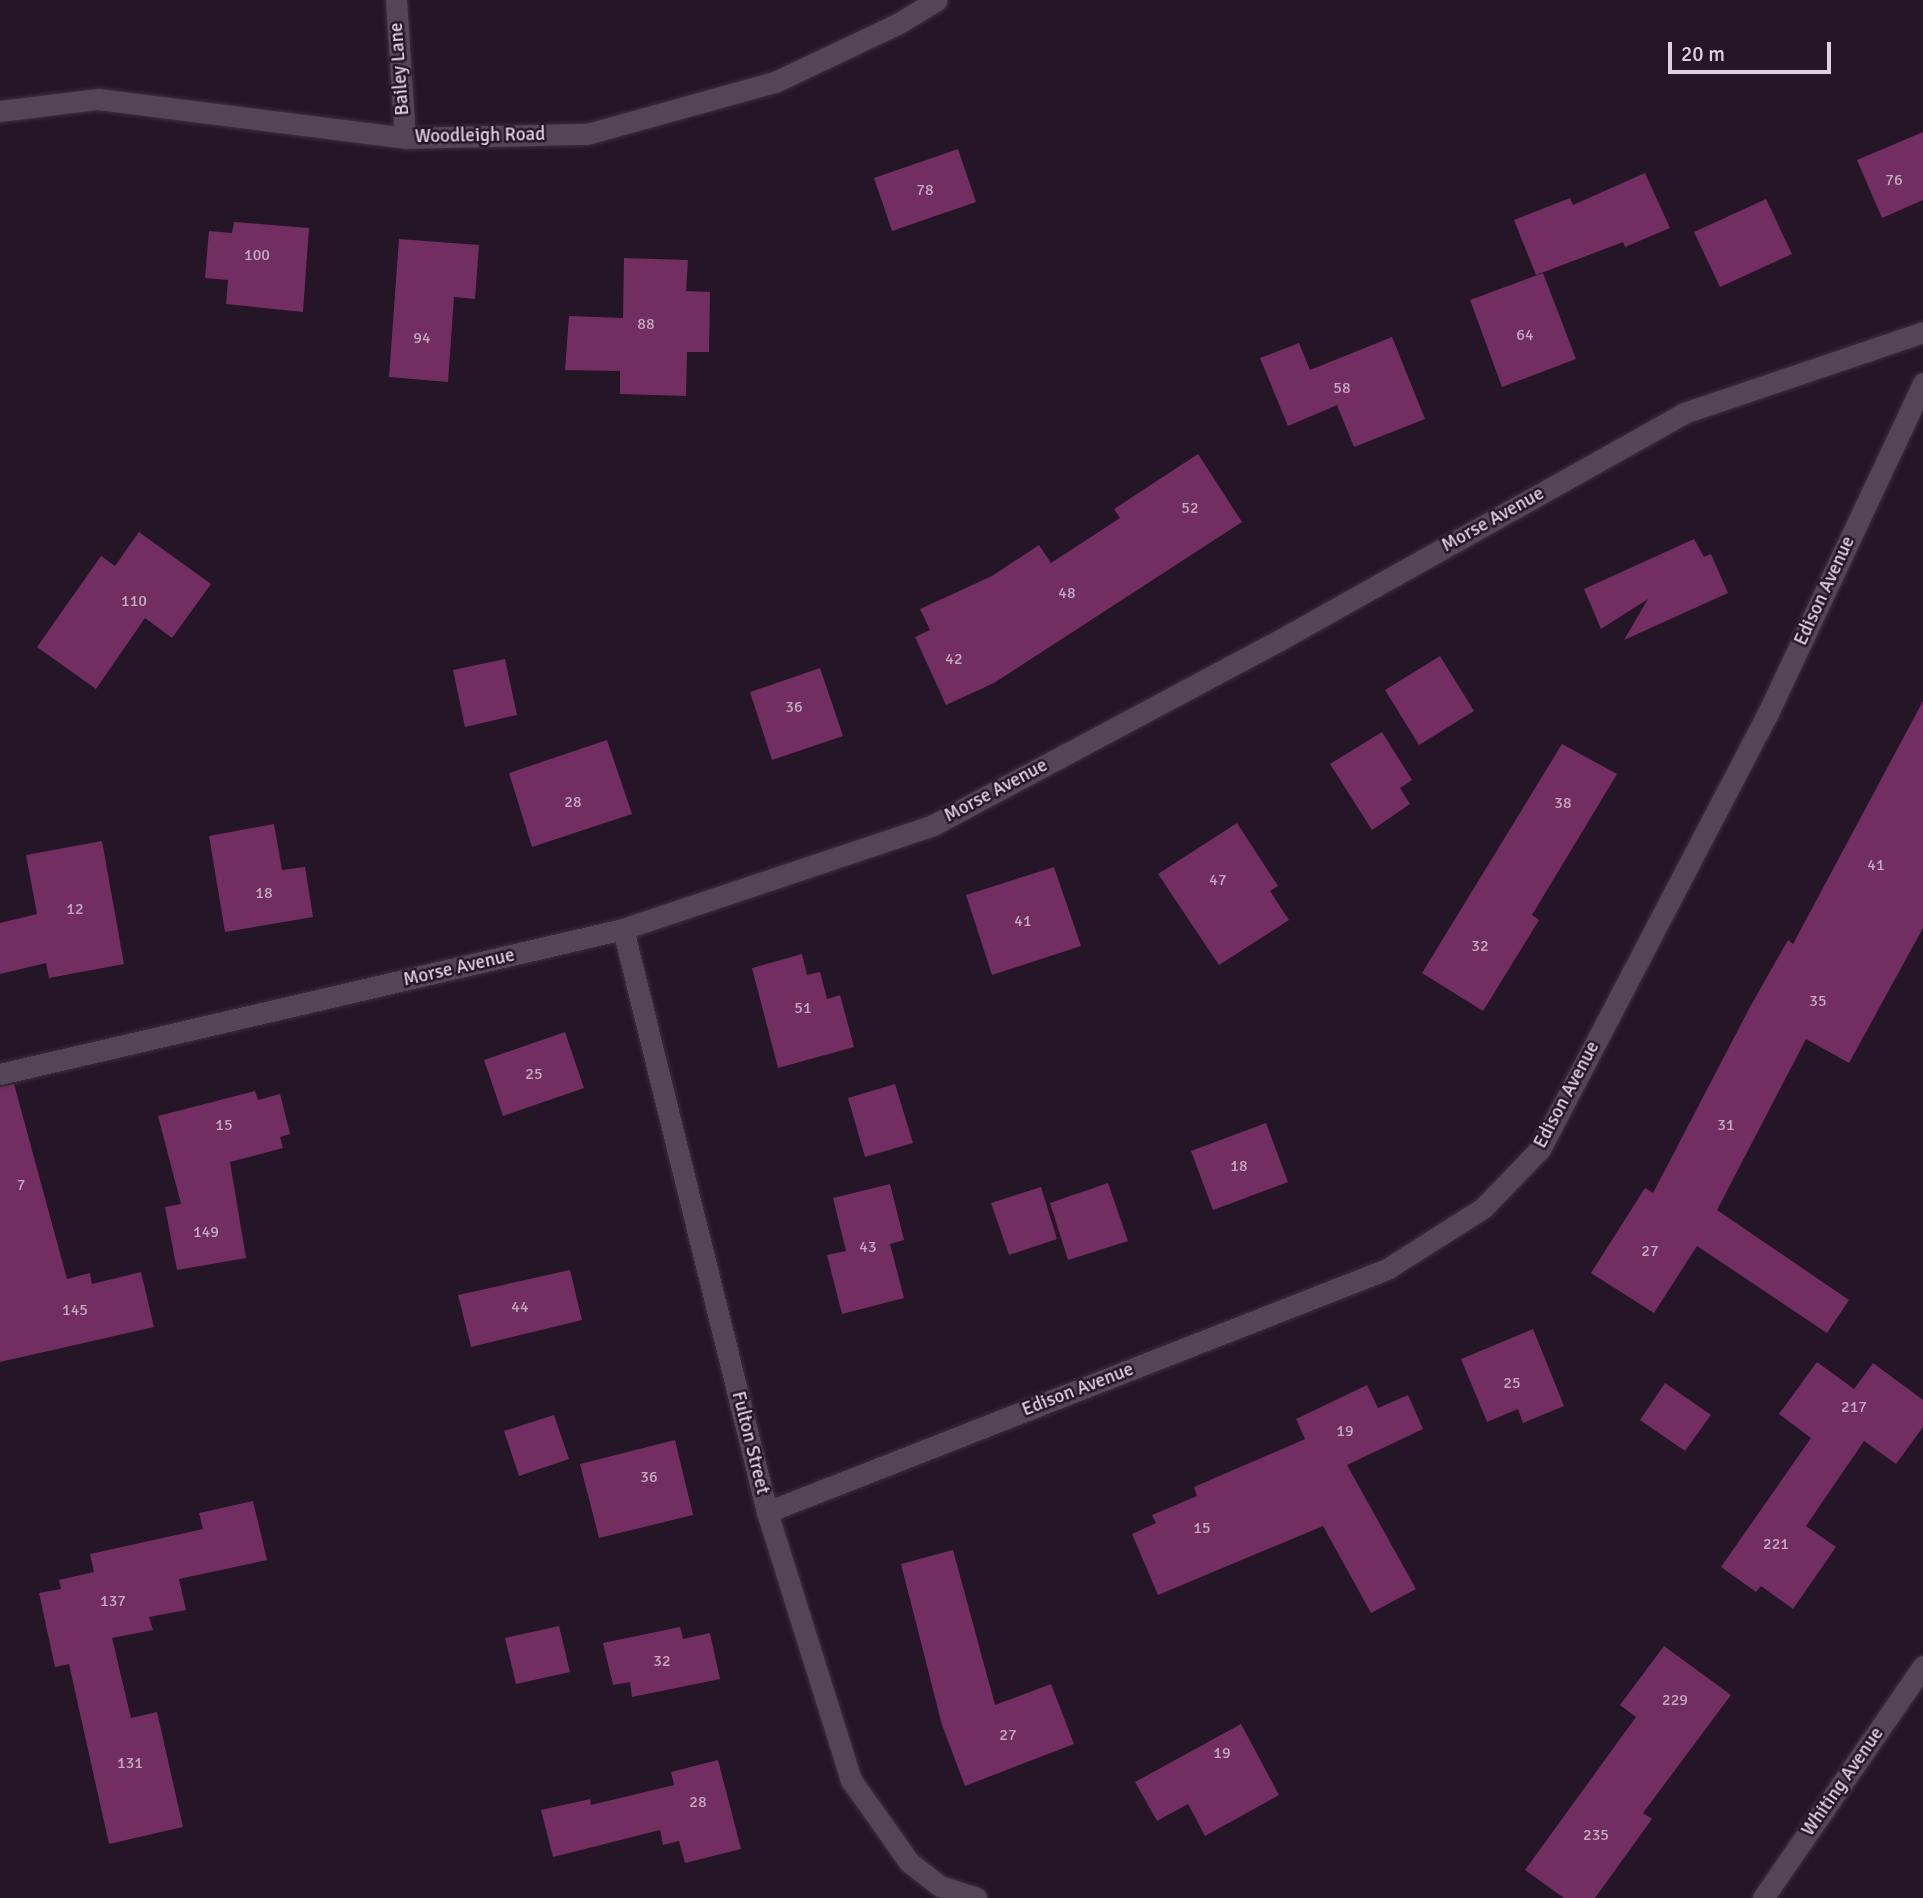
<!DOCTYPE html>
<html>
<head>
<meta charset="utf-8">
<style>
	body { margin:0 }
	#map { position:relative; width:1923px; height:1898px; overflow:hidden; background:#241527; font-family:Signika,sans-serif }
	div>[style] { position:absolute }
	.building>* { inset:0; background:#722e60 }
	.roads { filter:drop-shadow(0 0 2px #3b303d) drop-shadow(0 0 2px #3b303d) }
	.minor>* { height:21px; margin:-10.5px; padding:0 10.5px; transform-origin:10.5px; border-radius:10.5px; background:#544458 }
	span { translate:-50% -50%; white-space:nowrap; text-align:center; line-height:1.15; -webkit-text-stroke:5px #241527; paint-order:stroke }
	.number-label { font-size:16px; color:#c2aabf }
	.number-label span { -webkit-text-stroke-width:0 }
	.street-label { font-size:19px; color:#ddd3df }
	.scale { position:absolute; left:1668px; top:42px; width:163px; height:32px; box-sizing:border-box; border:4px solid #ddd3df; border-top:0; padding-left:9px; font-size:21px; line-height:24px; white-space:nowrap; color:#ddd3df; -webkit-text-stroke:5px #241527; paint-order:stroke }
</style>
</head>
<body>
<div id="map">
	<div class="building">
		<div style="clip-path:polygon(1923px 132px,1923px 200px,1882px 218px,1857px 160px)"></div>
		<div style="clip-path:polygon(958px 149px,976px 202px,892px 231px,874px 178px)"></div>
		<div style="clip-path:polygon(1645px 173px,1670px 228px,1625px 247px,1623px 242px,1536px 275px,1514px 220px,1570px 198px,1573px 205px)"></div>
		<div style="clip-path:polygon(1766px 199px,1792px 254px,1720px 287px,1694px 232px)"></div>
		<div style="clip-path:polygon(234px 222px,309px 228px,303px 312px,226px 304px,228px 280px,205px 278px,209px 231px,232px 233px)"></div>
		<div style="clip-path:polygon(399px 239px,479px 245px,475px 299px,454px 297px,448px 382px,389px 377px)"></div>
		<div style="clip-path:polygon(624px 258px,688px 260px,686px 291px,710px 292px,709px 352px,687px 352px,686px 396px,620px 394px,620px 371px,565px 370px,569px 316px,623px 318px)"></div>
		<div style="clip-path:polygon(1543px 273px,1576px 359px,1502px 387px,1470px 300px)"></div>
		<div style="clip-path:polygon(1392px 337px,1425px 419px,1354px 447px,1337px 405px,1288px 426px,1260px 358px,1299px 343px,1310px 370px)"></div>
		<div style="clip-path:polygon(1198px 454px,1242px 522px,994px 683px,946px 705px,915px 637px,930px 630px,920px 609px,992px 576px,1039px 545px,1051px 563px,1120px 518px,1114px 509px)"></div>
		<div style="clip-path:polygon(139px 532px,211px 584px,172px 638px,145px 618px,96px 689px,37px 647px,101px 556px,115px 566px)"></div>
		<div style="clip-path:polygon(1694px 539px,1704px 557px,1711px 554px,1728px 593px,1624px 640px,1648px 599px,1601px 629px,1584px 589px)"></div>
		<div style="clip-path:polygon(1440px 656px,1474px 711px,1419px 745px,1385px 690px)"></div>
		<div style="clip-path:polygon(505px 659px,517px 715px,465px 727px,453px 670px)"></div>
		<div style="clip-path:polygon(820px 668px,843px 736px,772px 760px,750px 692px)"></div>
		<div style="clip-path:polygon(1923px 701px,1923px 928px,1849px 1063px,1806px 1039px,1717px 1210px,1849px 1300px,1827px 1333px,1697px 1246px,1654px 1313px,1591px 1273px,1645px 1188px,1653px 1193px,1750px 1007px,1788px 940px,1793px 944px)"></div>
		<div style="clip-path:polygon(1382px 732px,1412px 780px,1400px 788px,1410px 804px,1372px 830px,1330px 764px)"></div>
		<div style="clip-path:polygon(607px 740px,632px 814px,532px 847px,509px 773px)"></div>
		<div style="clip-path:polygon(1562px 744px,1617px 774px,1532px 915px,1539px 920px,1483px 1011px,1422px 973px)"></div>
		<div style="clip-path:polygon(1237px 823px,1278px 886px,1270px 891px,1289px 920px,1219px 965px,1158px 874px)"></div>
		<div style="clip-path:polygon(274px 824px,282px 870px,305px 867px,313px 917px,225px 932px,209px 836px)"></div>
		<div style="clip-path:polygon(102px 841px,124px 964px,49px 978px,46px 963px,0 974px,0 923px,37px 914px,26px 855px)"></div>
		<div style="clip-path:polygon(1054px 867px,1081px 946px,992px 975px,966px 895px)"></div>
		<div style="clip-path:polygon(802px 954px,807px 975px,820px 972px,827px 999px,840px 995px,854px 1047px,778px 1068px,752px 968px)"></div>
		<div style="clip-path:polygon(565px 1032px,584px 1088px,503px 1116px,484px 1060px)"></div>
		<div style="clip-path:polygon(14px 1084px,67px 1279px,90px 1273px,92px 1284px,141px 1272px,154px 1327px,0 1362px,0 1087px)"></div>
		<div style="clip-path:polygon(895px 1084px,913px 1143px,865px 1157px,848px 1098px)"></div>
		<div style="clip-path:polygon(255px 1091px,258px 1100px,280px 1094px,290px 1134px,280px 1137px,283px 1148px,230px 1162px,246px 1258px,177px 1270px,165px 1207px,181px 1204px,158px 1116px)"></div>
		<div style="clip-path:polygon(1266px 1123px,1288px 1182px,1213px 1210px,1191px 1151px)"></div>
		<div style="clip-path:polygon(1108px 1183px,1128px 1241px,1068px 1260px,1050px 1203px)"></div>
		<div style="clip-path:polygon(890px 1184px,904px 1240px,890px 1244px,904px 1298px,842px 1314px,827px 1255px,846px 1251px,833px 1198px)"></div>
		<div style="clip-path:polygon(1041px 1187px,1057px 1239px,1009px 1255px,991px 1203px)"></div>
		<div style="clip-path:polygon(570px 1270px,582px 1320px,471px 1347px,458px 1295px)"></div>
		<div style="clip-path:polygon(1533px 1329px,1564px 1406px,1523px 1423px,1518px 1409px,1487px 1422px,1461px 1359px)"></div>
		<div style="clip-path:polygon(1817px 1362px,1854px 1389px,1873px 1363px,1923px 1400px,1923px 1427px,1896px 1464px,1864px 1441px,1806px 1526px,1836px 1547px,1793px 1609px,1761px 1586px,1756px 1592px,1721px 1567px,1811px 1438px,1779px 1414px)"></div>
		<div style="clip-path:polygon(1665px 1383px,1711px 1415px,1685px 1451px,1640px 1420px)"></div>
		<div style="clip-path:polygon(1367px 1385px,1378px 1408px,1408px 1395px,1423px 1429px,1347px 1465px,1416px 1589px,1371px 1613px,1323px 1526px,1158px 1595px,1132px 1534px,1156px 1523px,1152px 1515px,1197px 1496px,1194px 1487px,1305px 1439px,1296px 1419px)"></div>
		<div style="clip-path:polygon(554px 1415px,569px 1459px,519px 1476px,504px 1431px)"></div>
		<div style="clip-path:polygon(675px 1440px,693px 1515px,599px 1538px,580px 1464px)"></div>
		<div style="clip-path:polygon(253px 1501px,267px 1560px,179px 1579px,186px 1610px,149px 1617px,153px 1630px,112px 1638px,131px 1718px,157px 1712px,183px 1827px,109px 1844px,69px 1664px,55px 1667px,39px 1593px,61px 1589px,59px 1580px,94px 1572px,90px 1554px,203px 1529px,199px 1513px)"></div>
		<div style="clip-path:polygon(953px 1550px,995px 1705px,1051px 1684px,1074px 1744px,965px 1786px,942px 1725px,901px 1564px)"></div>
		<div style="clip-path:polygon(559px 1626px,570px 1672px,516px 1684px,505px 1638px)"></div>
		<div style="clip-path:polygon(680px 1627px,683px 1639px,710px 1633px,720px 1679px,632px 1697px,630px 1682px,613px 1685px,603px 1643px)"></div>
		<div style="clip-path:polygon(1664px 1646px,1731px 1695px,1643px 1813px,1652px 1819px,1595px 1898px,1564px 1898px,1525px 1870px,1636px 1717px,1620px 1705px)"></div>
		<div style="clip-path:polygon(1241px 1724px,1279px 1795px,1205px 1836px,1188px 1804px,1157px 1821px,1135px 1782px)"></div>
		<div style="clip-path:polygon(718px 1760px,741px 1849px,685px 1863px,679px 1841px,663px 1845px,660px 1830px,553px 1857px,541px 1810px,590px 1799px,591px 1805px,674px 1785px,671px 1772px)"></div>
	</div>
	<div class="roads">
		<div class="minor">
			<div style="left:396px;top:0;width:138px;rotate:86.3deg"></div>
			<div style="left:0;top:111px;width:99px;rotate:-7deg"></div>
			<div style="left:98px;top:99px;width:309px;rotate:7.2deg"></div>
			<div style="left:405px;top:138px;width:182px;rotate:-1.3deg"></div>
			<div style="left:587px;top:134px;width:195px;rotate:-15.5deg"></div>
			<div style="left:775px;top:82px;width:137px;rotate:-25.4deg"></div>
			<div style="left:899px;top:23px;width:44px;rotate:-31.2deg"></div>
			<div style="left:623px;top:929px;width:601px;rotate:76.13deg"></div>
			<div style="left:767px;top:1512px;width:281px;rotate:72.6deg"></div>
			<div style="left:851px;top:1780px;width:100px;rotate:54.7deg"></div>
			<div style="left:909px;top:1862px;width:39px;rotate:38deg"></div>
			<div style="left:940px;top:1886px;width:38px;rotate:18deg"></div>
			<div style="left:0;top:1074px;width:640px;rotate:-13.1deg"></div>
			<div style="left:623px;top:929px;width:327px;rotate:-18.5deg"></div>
			<div style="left:933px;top:825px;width:391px;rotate:-28.1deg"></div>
			<div style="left:1278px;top:641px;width:466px;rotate:-29.3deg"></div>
			<div style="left:1684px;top:413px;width:252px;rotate:-18.7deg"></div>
			<div style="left:767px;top:1512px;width:666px;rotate:-21.4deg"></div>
			<div style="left:1387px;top:1269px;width:114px;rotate:-32.4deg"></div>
			<div style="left:1483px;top:1208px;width:82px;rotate:-46deg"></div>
			<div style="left:1540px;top:1149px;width:490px;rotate:-62.4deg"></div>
			<div style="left:1767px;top:715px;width:367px;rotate:-64.8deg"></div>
			<div style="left:1763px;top:1898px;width:282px;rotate:-55.4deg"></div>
		</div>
	</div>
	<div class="number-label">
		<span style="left:1894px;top:180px">76</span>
		<span style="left:925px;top:190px">78</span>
		<span style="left:257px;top:255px">100</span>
		<span style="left:646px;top:324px">88</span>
		<span style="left:1525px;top:335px">64</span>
		<span style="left:422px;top:338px">94</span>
		<span style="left:1342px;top:388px">58</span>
		<span style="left:1190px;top:508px">52</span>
		<span style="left:1067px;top:593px">48</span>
		<span style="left:134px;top:601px">110</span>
		<span style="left:954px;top:659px">42</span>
		<span style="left:794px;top:707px">36</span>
		<span style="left:573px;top:802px">28</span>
		<span style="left:1563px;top:803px">38</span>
		<span style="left:1876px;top:865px">41</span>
		<span style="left:1218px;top:880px">47</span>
		<span style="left:264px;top:893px">18</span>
		<span style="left:75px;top:909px">12</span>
		<span style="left:1023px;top:921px">41</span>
		<span style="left:1480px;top:946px">32</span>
		<span style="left:1818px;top:1001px">35</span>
		<span style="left:803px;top:1008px">51</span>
		<span style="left:534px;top:1074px">25</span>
		<span style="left:224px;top:1125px">15</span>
		<span style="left:1726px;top:1125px">31</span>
		<span style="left:1239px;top:1166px">18</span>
		<span style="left:21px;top:1185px">7</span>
		<span style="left:206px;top:1232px">149</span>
		<span style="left:868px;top:1247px">43</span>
		<span style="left:1650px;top:1251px">27</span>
		<span style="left:520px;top:1307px">44</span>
		<span style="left:75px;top:1310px">145</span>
		<span style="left:1512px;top:1383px">25</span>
		<span style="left:1854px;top:1407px">217</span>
		<span style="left:1345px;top:1431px">19</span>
		<span style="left:649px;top:1477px">36</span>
		<span style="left:1202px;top:1528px">15</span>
		<span style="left:1776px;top:1544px">221</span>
		<span style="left:113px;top:1601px">137</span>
		<span style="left:662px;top:1661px">32</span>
		<span style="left:1675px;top:1700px">229</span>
		<span style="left:1008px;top:1735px">27</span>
		<span style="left:1222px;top:1753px">19</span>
		<span style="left:130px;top:1763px">131</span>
		<span style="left:698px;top:1802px">28</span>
		<span style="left:1596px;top:1835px">235</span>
	</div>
	<div class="street-label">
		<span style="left:400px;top:69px;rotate:-94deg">Bailey Lane</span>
		<span style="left:480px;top:136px;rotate:-1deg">Woodleigh Road</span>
		<span style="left:1493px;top:520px;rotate:-29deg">Morse Avenue</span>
		<span style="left:1825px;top:591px;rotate:-65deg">Edison Avenue</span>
		<span style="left:996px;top:791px;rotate:-28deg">Morse Avenue</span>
		<span style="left:459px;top:968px;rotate:-13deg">Morse Avenue</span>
		<span style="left:1567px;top:1095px;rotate:-62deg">Edison Avenue</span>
		<span style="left:1078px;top:1390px;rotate:-21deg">Edison Avenue</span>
		<span style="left:750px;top:1443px;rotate:76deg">Fulton Street</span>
		<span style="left:1843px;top:1782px;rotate:-55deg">Whiting Avenue</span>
	</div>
	<div class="scale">20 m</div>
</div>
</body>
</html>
